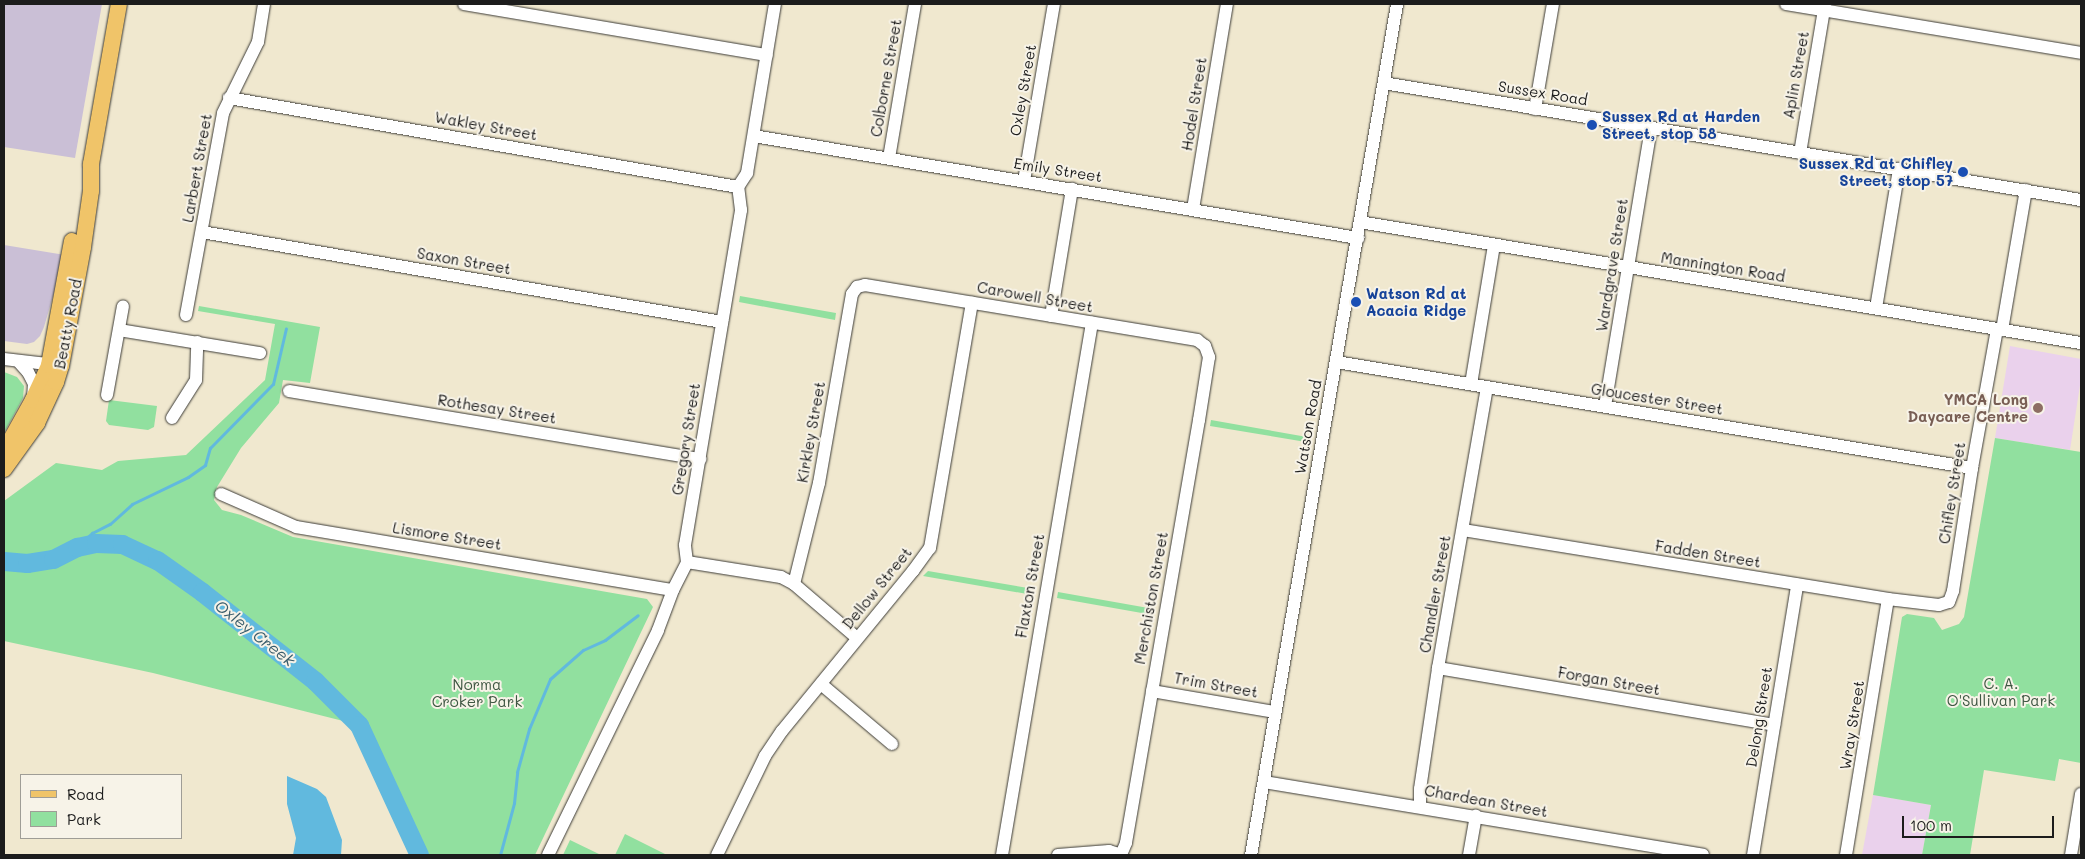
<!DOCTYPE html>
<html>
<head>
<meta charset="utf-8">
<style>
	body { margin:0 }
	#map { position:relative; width:2085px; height:859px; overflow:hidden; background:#f0e8cf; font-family:Mali,sans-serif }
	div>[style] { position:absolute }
	.built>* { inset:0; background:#ead1ec }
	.industrial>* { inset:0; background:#cabfd6 }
	.green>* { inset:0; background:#91e09f }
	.water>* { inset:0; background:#61b9de }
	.stream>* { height:3px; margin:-1.5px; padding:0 1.5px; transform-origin:1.5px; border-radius:1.5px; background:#61b9de }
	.river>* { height:19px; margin:-9.5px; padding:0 9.5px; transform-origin:9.5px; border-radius:9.5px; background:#61b9de }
	.roads { filter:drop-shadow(0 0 1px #3c3b37) drop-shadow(0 0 1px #3c3b37) }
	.minor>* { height:12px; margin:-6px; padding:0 6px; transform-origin:6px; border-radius:6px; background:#fff }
	.major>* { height:16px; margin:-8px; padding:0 8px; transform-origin:8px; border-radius:8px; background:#f0c469 }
	.dots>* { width:14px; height:14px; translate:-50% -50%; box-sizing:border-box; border:2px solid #f7f3e8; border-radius:50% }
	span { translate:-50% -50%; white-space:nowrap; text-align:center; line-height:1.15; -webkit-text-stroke:4px #f7f3e8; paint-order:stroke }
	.street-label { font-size:15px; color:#1c1c1c }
	.transit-label { font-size:15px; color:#164399; font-weight:700 }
	.left { translate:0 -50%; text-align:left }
	.right { translate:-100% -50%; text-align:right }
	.education-label { font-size:15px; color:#785e54; font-weight:700 }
	.park-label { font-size:15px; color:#3f5743 }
	.water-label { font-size:16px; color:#385b6a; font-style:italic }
	.frame { position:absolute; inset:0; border:5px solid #1c1c1c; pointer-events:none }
	.legend { position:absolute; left:20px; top:774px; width:162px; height:65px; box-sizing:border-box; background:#f7f3e8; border:1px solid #9f9d96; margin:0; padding:6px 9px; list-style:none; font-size:15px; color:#1c1c1c }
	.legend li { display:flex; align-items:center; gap:10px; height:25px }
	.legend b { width:25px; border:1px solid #9f9d96 }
	.scale { position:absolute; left:1902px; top:816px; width:152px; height:22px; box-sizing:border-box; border:2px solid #1c1c1c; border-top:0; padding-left:6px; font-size:15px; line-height:18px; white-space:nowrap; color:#1c1c1c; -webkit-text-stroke:4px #f7f3e8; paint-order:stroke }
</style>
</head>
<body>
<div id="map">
	<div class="built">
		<div style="clip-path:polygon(2010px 346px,2081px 359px,2081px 379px,2070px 450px,1995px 438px)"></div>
		<div style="clip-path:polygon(1873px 795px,1931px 805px,1922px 855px,1862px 855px)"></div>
	</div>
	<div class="industrial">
		<div style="clip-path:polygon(4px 4px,102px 4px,75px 158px,4px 147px)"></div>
		<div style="clip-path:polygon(4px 245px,65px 255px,44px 327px,40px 336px,34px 342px,27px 344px,4px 341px)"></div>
	</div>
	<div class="green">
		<div style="clip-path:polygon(740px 296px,836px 313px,835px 320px,739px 302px)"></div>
		<div style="clip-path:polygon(199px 306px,320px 327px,310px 383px,283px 380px,279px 403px,241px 448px,217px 487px,214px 500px,222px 510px,241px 515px,293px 537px,647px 599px,653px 607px,535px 855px,419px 855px,359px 725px,153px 673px,4px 641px,4px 501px,56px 463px,102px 470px,118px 461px,186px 455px,265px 380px,275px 324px,198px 311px)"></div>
		<div style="clip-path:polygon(4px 372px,17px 377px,24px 386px,23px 398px,4px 433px)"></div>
		<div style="clip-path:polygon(109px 400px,157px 406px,154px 427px,148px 430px,109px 425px,106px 421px)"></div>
		<div style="clip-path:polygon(1211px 420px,1307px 437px,1306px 442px,1210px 426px)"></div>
		<div style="clip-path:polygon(1995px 438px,2081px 452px,2081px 763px,2059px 759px,2055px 781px,1984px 770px,1970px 855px,1922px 855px,1931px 805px,1873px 795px,1902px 617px,1907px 614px,1934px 618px,1942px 630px,1959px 624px,1964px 617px)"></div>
		<div style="clip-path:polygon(928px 571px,1034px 589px,1033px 595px,923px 576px)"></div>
		<div style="clip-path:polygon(1058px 592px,1154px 609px,1153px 615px,1057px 598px)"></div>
		<div style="clip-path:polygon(625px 834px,667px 855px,615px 855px)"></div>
		<div style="clip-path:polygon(570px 840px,601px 855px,563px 855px)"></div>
	</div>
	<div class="water">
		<div style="clip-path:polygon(287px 776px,317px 789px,326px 797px,342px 840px,341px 855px,293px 855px,296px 838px,287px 804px)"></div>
	</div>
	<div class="stream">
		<div style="left:77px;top:547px;width:21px;rotate:-43deg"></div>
		<div style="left:92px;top:533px;width:20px;rotate:-27deg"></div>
		<div style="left:110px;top:524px;width:30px;rotate:-42deg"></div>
		<div style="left:132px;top:504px;width:62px;rotate:-25.7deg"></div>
		<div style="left:188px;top:477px;width:21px;rotate:-35deg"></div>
		<div style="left:205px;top:465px;width:18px;rotate:-74deg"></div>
		<div style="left:210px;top:448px;width:90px;rotate:-45.5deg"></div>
		<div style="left:273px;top:384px;width:57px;rotate:-76.9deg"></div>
		<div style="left:500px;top:855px;width:54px;rotate:-74.9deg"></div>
		<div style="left:514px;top:803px;width:31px;rotate:-84deg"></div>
		<div style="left:517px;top:772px;width:45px;rotate:-74.4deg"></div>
		<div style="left:529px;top:729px;width:54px;rotate:-67.2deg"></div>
		<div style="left:550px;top:679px;width:44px;rotate:-41.3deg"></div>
		<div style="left:583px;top:650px;width:24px;rotate:-24deg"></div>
		<div style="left:605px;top:640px;width:41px;rotate:-37.1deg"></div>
	</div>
	<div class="river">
		<div style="left:4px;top:561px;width:23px;rotate:5deg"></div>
		<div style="left:27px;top:563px;width:26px;rotate:-9deg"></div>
		<div style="left:53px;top:559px;width:27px;rotate:-27deg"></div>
		<div style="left:77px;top:547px;width:19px;rotate:-12deg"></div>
		<div style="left:96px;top:543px;width:26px;rotate:2deg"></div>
		<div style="left:122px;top:544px;width:38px;rotate:25deg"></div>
		<div style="left:157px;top:560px;width:55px;rotate:35.4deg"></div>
		<div style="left:202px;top:592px;width:144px;rotate:38.2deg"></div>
		<div style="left:315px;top:681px;width:62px;rotate:45deg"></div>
		<div style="left:359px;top:725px;width:143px;rotate:65.2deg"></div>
	</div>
	<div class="roads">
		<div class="minor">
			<div style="left:464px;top:4px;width:307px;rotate:9.6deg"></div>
			<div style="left:1786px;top:4px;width:299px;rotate:9.4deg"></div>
			<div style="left:1384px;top:83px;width:707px;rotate:9.53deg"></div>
			<div style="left:229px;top:98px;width:517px;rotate:9.92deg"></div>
			<div style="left:1535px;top:109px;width:107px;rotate:-80.3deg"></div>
			<div style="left:754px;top:136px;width:613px;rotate:9.59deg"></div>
			<div style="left:1800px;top:153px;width:151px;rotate:-80.5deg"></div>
			<div style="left:889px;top:158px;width:156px;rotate:-80.4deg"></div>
			<div style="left:1024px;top:181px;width:180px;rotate:-80.4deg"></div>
			<div style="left:1193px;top:209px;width:208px;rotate:-80.6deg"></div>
			<div style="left:1360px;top:222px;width:731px;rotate:9.53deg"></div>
			<div style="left:202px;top:232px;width:528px;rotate:9.82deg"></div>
			<div style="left:1876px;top:308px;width:141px;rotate:-80.6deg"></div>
			<div style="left:186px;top:315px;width:205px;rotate:-79.6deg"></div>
			<div style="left:223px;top:113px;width:79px;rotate:-63.8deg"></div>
			<div style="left:258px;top:42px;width:38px;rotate:-81deg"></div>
			<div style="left:1051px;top:316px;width:129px;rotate:-80.6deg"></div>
			<div style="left:119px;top:330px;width:143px;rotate:9.3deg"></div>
			<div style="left:2002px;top:330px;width:142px;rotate:-80.3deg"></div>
			<div style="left:4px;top:359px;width:52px;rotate:6.6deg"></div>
			<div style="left:18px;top:361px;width:15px;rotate:48deg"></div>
			<div style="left:28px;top:372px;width:13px;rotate:63deg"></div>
			<div style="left:34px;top:384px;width:14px;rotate:94deg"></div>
			<div style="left:1336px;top:362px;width:645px;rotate:9.46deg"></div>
			<div style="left:1471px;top:384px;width:141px;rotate:-80.6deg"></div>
			<div style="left:289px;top:391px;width:417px;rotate:9.4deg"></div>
			<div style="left:107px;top:395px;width:90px;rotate:-79.8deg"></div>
			<div style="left:1605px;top:406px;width:282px;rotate:-80.6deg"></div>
			<div style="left:172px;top:418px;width:45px;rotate:-57.7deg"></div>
			<div style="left:196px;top:380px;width:38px;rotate:-88deg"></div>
			<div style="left:221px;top:494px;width:82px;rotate:23.7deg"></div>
			<div style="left:296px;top:527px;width:382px;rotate:9.5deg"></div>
			<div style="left:1463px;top:530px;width:431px;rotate:9.2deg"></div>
			<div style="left:1888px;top:599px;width:51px;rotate:6.7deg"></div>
			<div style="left:1939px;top:605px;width:10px;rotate:-17deg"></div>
			<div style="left:1949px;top:602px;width:12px;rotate:-70deg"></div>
			<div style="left:1953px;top:591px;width:124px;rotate:-81.2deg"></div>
			<div style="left:1972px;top:468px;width:141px;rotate:-79.8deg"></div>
			<div style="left:687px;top:562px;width:95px;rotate:9.1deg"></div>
			<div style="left:781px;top:577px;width:15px;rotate:28deg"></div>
			<div style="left:794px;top:584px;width:83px;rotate:40.6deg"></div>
			<div style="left:794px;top:584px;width:104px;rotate:-76.1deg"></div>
			<div style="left:819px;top:483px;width:192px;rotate:-80.1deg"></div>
			<div style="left:852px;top:294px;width:9px;rotate:-54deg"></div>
			<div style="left:857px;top:287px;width:8px;rotate:-14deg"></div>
			<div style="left:865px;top:285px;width:337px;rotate:9.4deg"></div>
			<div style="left:1197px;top:340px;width:10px;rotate:37deg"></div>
			<div style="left:1205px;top:346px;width:12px;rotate:70deg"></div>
			<div style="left:1209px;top:357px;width:64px;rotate:99deg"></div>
			<div style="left:1199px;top:420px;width:429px;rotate:99.8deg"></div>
			<div style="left:1126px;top:843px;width:13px;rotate:113deg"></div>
			<div style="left:1438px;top:668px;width:341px;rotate:9.6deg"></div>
			<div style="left:821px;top:684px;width:93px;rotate:40.2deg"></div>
			<div style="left:1152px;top:691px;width:125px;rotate:9.7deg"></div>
			<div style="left:1264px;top:782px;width:445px;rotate:9.4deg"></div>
			<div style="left:1420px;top:807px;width:18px;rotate:-90deg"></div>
			<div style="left:1420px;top:789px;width:122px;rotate:-81.5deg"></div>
			<div style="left:1438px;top:668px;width:285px;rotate:-80.1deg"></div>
			<div style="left:548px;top:855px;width:250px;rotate:-63.9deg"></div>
			<div style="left:658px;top:630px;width:43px;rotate:-69.4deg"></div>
			<div style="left:673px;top:590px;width:31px;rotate:-63deg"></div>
			<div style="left:687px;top:562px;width:17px;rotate:-97deg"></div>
			<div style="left:685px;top:545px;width:340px;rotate:-80.5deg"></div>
			<div style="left:741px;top:210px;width:23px;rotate:-97deg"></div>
			<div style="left:738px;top:187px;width:17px;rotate:-57deg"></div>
			<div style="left:747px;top:173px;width:171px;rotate:-80.6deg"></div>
			<div style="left:717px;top:855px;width:110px;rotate:-64.1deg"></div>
			<div style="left:765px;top:756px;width:30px;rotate:-56deg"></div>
			<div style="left:782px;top:731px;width:207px;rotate:-50.7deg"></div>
			<div style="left:913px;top:571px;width:29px;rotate:-54deg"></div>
			<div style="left:930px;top:548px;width:249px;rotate:-80.3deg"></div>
			<div style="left:1002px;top:855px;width:540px;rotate:-80.4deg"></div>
			<div style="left:1058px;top:855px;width:51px;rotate:-4.5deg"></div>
			<div style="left:1109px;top:851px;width:13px;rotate:18deg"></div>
			<div style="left:1251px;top:855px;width:863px;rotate:-80.26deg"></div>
			<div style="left:1469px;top:855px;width:40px;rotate:-80deg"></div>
			<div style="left:1753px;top:855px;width:274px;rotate:-80.7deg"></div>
			<div style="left:1846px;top:855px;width:259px;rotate:-80.7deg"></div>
			<div style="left:2071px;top:855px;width:62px;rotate:-80.7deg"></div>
		</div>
		<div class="major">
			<div style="left:4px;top:452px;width:60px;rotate:-60.9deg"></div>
			<div style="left:33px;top:400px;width:38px;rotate:-65deg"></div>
			<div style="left:49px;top:365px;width:126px;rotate:-79.5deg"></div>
			<div style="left:4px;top:469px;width:57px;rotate:-54.3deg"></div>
			<div style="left:37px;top:423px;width:45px;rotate:-65.1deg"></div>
			<div style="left:56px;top:382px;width:17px;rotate:-73deg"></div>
			<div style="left:61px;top:366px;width:121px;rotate:-79.5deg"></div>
			<div style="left:83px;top:247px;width:57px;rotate:-81.9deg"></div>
			<div style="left:91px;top:191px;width:27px;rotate:-90deg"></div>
			<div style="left:91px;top:164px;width:162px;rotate:-80.1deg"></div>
		</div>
	</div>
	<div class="dots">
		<div style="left:1592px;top:125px;background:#1a4fb4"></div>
		<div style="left:1963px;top:172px;background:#1a4fb4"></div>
		<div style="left:1356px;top:302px;background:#1a4fb4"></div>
		<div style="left:2038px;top:408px;background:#8d6e63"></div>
	</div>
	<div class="street-label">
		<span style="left:1796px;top:75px;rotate:-80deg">Aplin Street</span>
		<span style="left:886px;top:78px;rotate:-80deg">Colborne Street</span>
		<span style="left:1023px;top:90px;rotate:-80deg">Oxley Street</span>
		<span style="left:1543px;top:93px;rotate:9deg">Sussex Road</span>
		<span style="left:1194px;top:104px;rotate:-81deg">Hodel Street</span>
		<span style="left:486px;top:126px;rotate:10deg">Wakley Street</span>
		<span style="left:197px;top:168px;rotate:-80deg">Larbert Street</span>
		<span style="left:1058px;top:170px;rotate:9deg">Emily Street</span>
		<span style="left:464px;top:261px;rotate:10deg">Saxon Street</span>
		<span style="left:1612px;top:265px;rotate:-81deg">Wardgrave Street</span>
		<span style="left:1723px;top:267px;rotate:9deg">Mannington Road</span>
		<span style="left:1035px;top:297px;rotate:10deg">Carowell Street</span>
		<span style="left:68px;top:324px;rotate:-79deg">Beatty Road</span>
		<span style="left:1657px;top:399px;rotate:9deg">Gloucester Street</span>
		<span style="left:497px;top:409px;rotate:9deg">Rothesay Street</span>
		<span style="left:1308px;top:427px;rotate:-80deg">Watson Road</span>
		<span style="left:811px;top:432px;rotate:-80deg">Kirkley Street</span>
		<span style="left:686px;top:439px;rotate:-81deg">Gregory Street</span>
		<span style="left:1952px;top:493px;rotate:-81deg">Chifley Street</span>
		<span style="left:447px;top:536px;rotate:9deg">Lismore Street</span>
		<span style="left:1708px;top:554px;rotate:9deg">Fadden Street</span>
		<span style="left:1030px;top:586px;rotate:-80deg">Flaxton Street</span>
		<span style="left:877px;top:588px;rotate:-51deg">Dellow Street</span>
		<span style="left:1435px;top:594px;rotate:-80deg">Chandler Street</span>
		<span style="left:1151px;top:598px;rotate:-80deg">Merchiston Street</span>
		<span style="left:1609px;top:681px;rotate:10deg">Forgan Street</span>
		<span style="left:1216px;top:685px;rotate:10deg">Trim Street</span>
		<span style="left:1759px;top:717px;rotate:-81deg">Delong Street</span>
		<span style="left:1852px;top:725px;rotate:-81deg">Wray Street</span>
		<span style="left:1486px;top:801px;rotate:10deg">Chardean Street</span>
	</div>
	<div class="transit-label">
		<span class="left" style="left:1602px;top:125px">Sussex Rd at Harden<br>Street, stop 58</span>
		<span class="right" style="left:1953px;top:172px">Sussex Rd at Chifley<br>Street, stop 57</span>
		<span class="left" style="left:1366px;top:302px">Watson Rd at<br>Acacia Ridge</span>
	</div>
	<div class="education-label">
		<span class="right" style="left:2028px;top:408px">YMCA Long<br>Daycare Centre</span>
	</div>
	<div class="park-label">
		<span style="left:2001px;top:692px">C. A.<br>O'Sullivan Park</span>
		<span style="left:477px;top:693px">Norma<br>Croker Park</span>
	</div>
	<div class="water-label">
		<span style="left:255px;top:633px;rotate:38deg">Oxley Creek</span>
	</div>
	<div class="frame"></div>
	<ul class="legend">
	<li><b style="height:6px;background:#f0c469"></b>Road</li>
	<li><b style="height:14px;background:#91e09f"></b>Park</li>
	</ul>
	<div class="scale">100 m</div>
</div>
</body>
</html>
